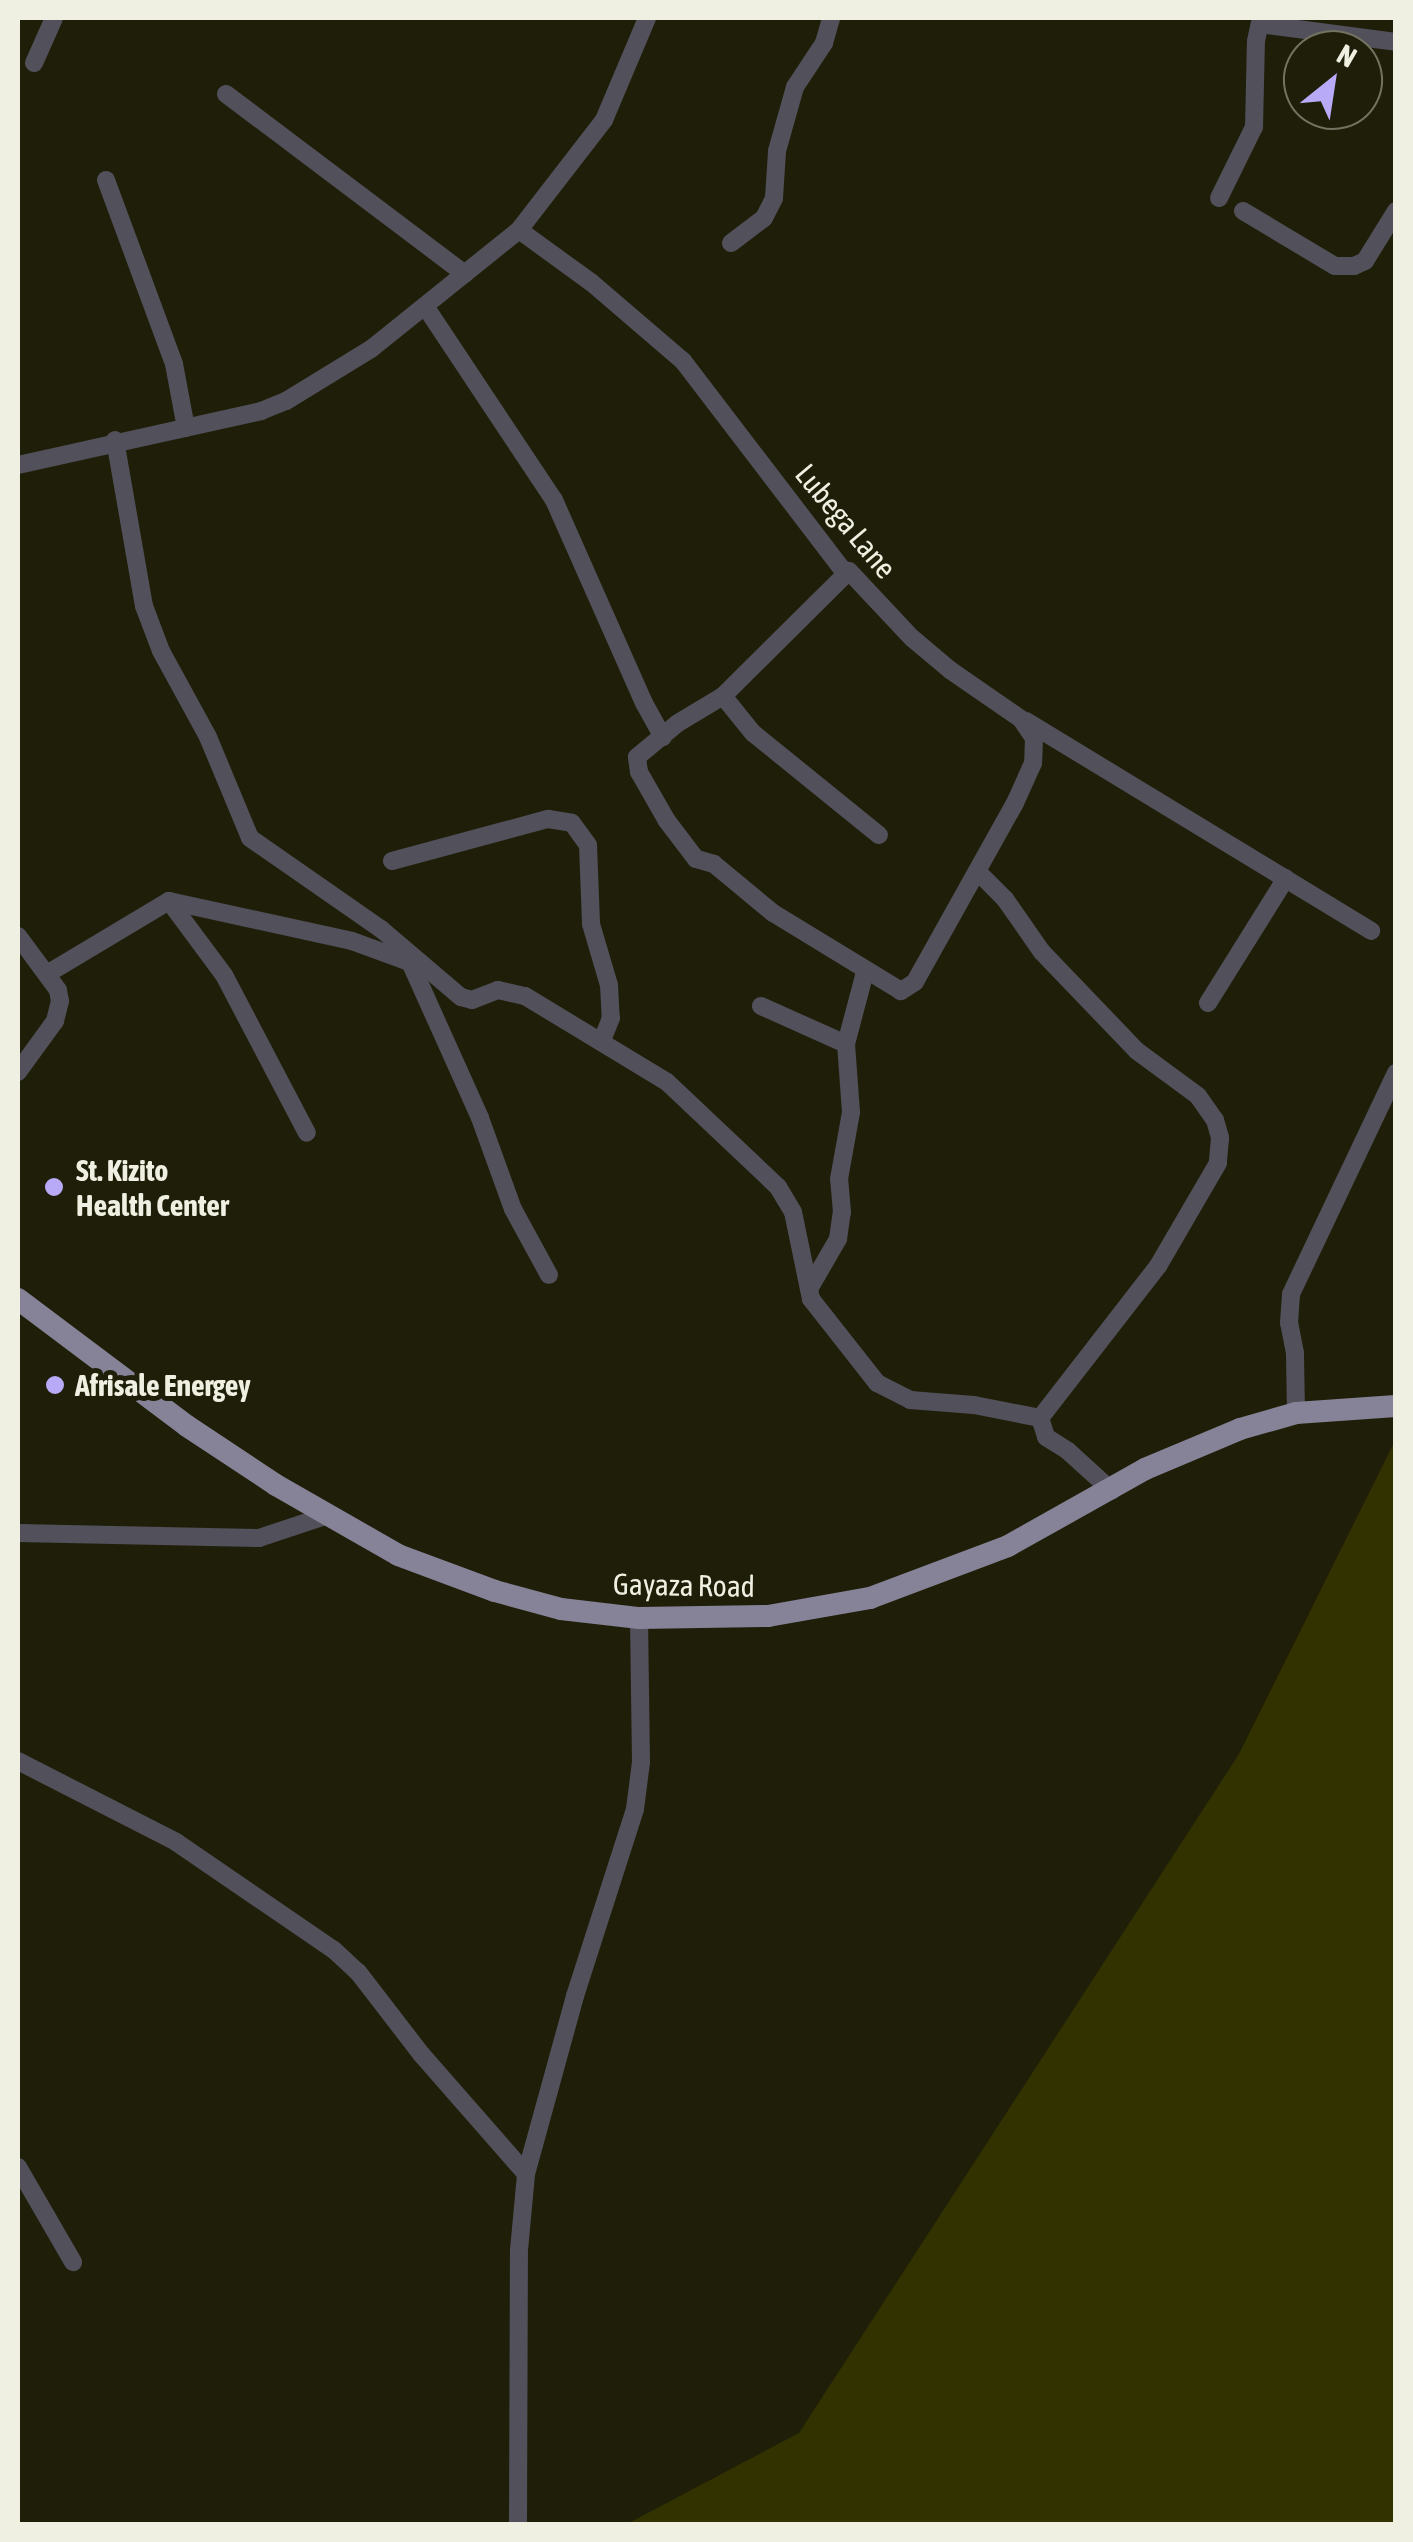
<!DOCTYPE html>
<html>
<head>
<meta charset="utf-8">
<style>
	body { margin:0 }
	#map { position:relative; width:1413px; height:2542px; overflow:hidden; background:#1f1f09; font-family:"Asap Condensed",sans-serif }
	div>[style] { position:absolute }
	.green>* { inset:0; background:#323200 }
	.minor>* { height:18px; margin:-9px; padding:0 9px; transform-origin:9px; border-radius:9px; background:#52505b }
	.major>* { height:22px; margin:-11px; padding:0 11px; transform-origin:11px; border-radius:11px; background:#868398 }
	.dots>* { width:28px; height:28px; translate:-50% -50%; box-sizing:border-box; border:5px solid #1f1f09; border-radius:50% }
	span { translate:-50% -50%; white-space:nowrap; text-align:center; line-height:1.15; -webkit-text-stroke:10px #1f1f09; paint-order:stroke }
	.street-label { font-size:30px; color:#eff0e2 }
	.poi-label { font-size:30px; color:#eff0e2; font-weight:700 }
	.left { translate:0 -50%; text-align:left }
	.frame { position:absolute; inset:0; border:20px solid #eff0e2; pointer-events:none }
	.north { position:absolute; left:1283px; top:30px; width:100px; height:100px; box-sizing:border-box; background:#1f1f09; border:2px solid #727360; border-radius:50%; rotate:30deg; font-size:28px; font-weight:700; line-height:40px; text-align:center; color:#eff0e2 }
	.north::after { content:''; display:block; margin:auto; width:35px; height:45px; background:#b9aaf7; clip-path:polygon(50% 0,100% 100%,50% 72%,0 100%) }
</style>
</head>
<body>
<div id="map">
	<div class="green">
		<div style="clip-path:polygon(1395px 1441px,1395px 2524px,627px 2524px,799px 2433px,1239px 1754px)"></div>
	</div>
	<div class="minor">
		<div style="left:1260px;top:24px;width:137px;rotate:7.5deg"></div>
		<div style="left:34px;top:63px;width:49px;rotate:-66deg"></div>
		<div style="left:226px;top:94px;width:299px;rotate:37deg"></div>
		<div style="left:106px;top:180px;width:196px;rotate:69.7deg"></div>
		<div style="left:174px;top:364px;width:65px;rotate:79.4deg"></div>
		<div style="left:1219px;top:198px;width:79px;rotate:-63.8deg"></div>
		<div style="left:1254px;top:127px;width:86px;rotate:-88.7deg"></div>
		<div style="left:1256px;top:41px;width:24px;rotate:-78deg"></div>
		<div style="left:1243px;top:211px;width:107px;rotate:30.9deg"></div>
		<div style="left:1335px;top:266px;width:19px"></div>
		<div style="left:1354px;top:266px;width:12px;rotate:-24deg"></div>
		<div style="left:1365px;top:261px;width:59px;rotate:-58.2deg"></div>
		<div style="left:519px;top:230px;width:90px;rotate:36deg"></div>
		<div style="left:592px;top:283px;width:120px;rotate:40.6deg"></div>
		<div style="left:683px;top:361px;width:263px;rotate:52.6deg"></div>
		<div style="left:843px;top:570px;width:6px;rotate:9deg"></div>
		<div style="left:849px;top:571px;width:92px;rotate:46.8deg"></div>
		<div style="left:912px;top:638px;width:50px;rotate:40.1deg"></div>
		<div style="left:950px;top:670px;width:86px;rotate:34.6deg"></div>
		<div style="left:1021px;top:719px;width:23px;rotate:56deg"></div>
		<div style="left:1034px;top:738px;width:25px;rotate:92deg"></div>
		<div style="left:1033px;top:763px;width:44px;rotate:114.2deg"></div>
		<div style="left:1015px;top:803px;width:205px;rotate:119.2deg"></div>
		<div style="left:915px;top:982px;width:17px;rotate:147deg"></div>
		<div style="left:901px;top:991px;width:150px;rotate:-148.6deg"></div>
		<div style="left:773px;top:913px;width:77px;rotate:-140.3deg"></div>
		<div style="left:714px;top:864px;width:19px;rotate:-164deg"></div>
		<div style="left:696px;top:859px;width:48px;rotate:-127.3deg"></div>
		<div style="left:667px;top:821px;width:56px;rotate:-119.7deg"></div>
		<div style="left:639px;top:772px;width:15px;rotate:-98deg"></div>
		<div style="left:637px;top:757px;width:53px;rotate:-39.7deg"></div>
		<div style="left:678px;top:723px;width:52px;rotate:-31deg"></div>
		<div style="left:723px;top:696px;width:177px;rotate:-44.8deg"></div>
		<div style="left:731px;top:243px;width:41px;rotate:-37.1deg"></div>
		<div style="left:764px;top:218px;width:22px;rotate:-63deg"></div>
		<div style="left:774px;top:198px;width:47px;rotate:-86.3deg"></div>
		<div style="left:777px;top:151px;width:66px;rotate:-74.3deg"></div>
		<div style="left:795px;top:87px;width:53px;rotate:-56.6deg"></div>
		<div style="left:824px;top:43px;width:26px;rotate:-74deg"></div>
		<div style="left:425px;top:306px;width:233px;rotate:56.4deg"></div>
		<div style="left:554px;top:500px;width:222px;rotate:66.1deg"></div>
		<div style="left:644px;top:703px;width:39px;rotate:61deg"></div>
		<div style="left:115px;top:440px;width:169px;rotate:80.1deg"></div>
		<div style="left:144px;top:606px;width:48px;rotate:69.3deg"></div>
		<div style="left:161px;top:651px;width:98px;rotate:61.3deg"></div>
		<div style="left:208px;top:737px;width:109px;rotate:67.4deg"></div>
		<div style="left:250px;top:838px;width:160px;rotate:34.8deg"></div>
		<div style="left:381px;top:929px;width:105px;rotate:40.4deg"></div>
		<div style="left:461px;top:997px;width:11px;rotate:15deg"></div>
		<div style="left:472px;top:1000px;width:28px;rotate:-21deg"></div>
		<div style="left:498px;top:990px;width:28px;rotate:13deg"></div>
		<div style="left:525px;top:996px;width:166px;rotate:31.2deg"></div>
		<div style="left:667px;top:1082px;width:153px;rotate:43.4deg"></div>
		<div style="left:778px;top:1187px;width:29px;rotate:59deg"></div>
		<div style="left:793px;top:1212px;width:89px;rotate:78.3deg"></div>
		<div style="left:811px;top:1299px;width:107px;rotate:51.8deg"></div>
		<div style="left:877px;top:1383px;width:37px;rotate:27deg"></div>
		<div style="left:910px;top:1400px;width:64px;rotate:4.5deg"></div>
		<div style="left:974px;top:1405px;width:67px;rotate:11.1deg"></div>
		<div style="left:1040px;top:1418px;width:20px;rotate:72deg"></div>
		<div style="left:1046px;top:1437px;width:26px;rotate:32deg"></div>
		<div style="left:1068px;top:1451px;width:59px;rotate:42.3deg"></div>
		<div style="left:18px;top:465px;width:249px;rotate:-12.5deg"></div>
		<div style="left:261px;top:411px;width:27px;rotate:-22deg"></div>
		<div style="left:286px;top:401px;width:100px;rotate:-31.5deg"></div>
		<div style="left:371px;top:349px;width:190px;rotate:-38.8deg"></div>
		<div style="left:519px;top:230px;width:139px;rotate:-52.3deg"></div>
		<div style="left:604px;top:120px;width:111px;rotate:-67.1deg"></div>
		<div style="left:723px;top:696px;width:48px;rotate:51deg"></div>
		<div style="left:753px;top:733px;width:162px;rotate:39deg"></div>
		<div style="left:1026px;top:721px;width:404px;rotate:31.3deg"></div>
		<div style="left:392px;top:861px;width:162px;rotate:-15.1deg"></div>
		<div style="left:548px;top:819px;width:24px;rotate:9deg"></div>
		<div style="left:572px;top:823px;width:27px;rotate:54deg"></div>
		<div style="left:588px;top:845px;width:79px;rotate:87.8deg"></div>
		<div style="left:591px;top:924px;width:64px;rotate:73.6deg"></div>
		<div style="left:609px;top:985px;width:33px;rotate:87deg"></div>
		<div style="left:611px;top:1018px;width:24px;rotate:112deg"></div>
		<div style="left:977px;top:871px;width:40px;rotate:45deg"></div>
		<div style="left:1005px;top:899px;width:65px;rotate:55.1deg"></div>
		<div style="left:1042px;top:952px;width:137px;rotate:46.2deg"></div>
		<div style="left:1137px;top:1051px;width:76px;rotate:36.4deg"></div>
		<div style="left:1198px;top:1096px;width:29px;rotate:55deg"></div>
		<div style="left:1215px;top:1120px;width:19px;rotate:74deg"></div>
		<div style="left:1220px;top:1138px;width:25px;rotate:95deg"></div>
		<div style="left:1218px;top:1163px;width:119px;rotate:120.2deg"></div>
		<div style="left:1158px;top:1266px;width:192px;rotate:127.8deg"></div>
		<div style="left:169px;top:901px;width:92px;rotate:53.4deg"></div>
		<div style="left:224px;top:975px;width:178px;rotate:62.3deg"></div>
		<div style="left:18px;top:936px;width:67px;rotate:53.5deg"></div>
		<div style="left:58px;top:990px;width:11px;rotate:80deg"></div>
		<div style="left:60px;top:1001px;width:21px;rotate:104deg"></div>
		<div style="left:55px;top:1021px;width:63px;rotate:126deg"></div>
		<div style="left:410px;top:962px;width:171px;rotate:65.8deg"></div>
		<div style="left:480px;top:1118px;width:97px;rotate:70.1deg"></div>
		<div style="left:513px;top:1209px;width:75px;rotate:61.4deg"></div>
		<div style="left:47px;top:974px;width:142px;rotate:-30.9deg"></div>
		<div style="left:169px;top:901px;width:187px;rotate:12.3deg"></div>
		<div style="left:352px;top:941px;width:67px;rotate:20.1deg"></div>
		<div style="left:1208px;top:1003px;width:147px;rotate:-58deg"></div>
		<div style="left:761px;top:1006px;width:93px;rotate:24.1deg"></div>
		<div style="left:809px;top:1289px;width:58px;rotate:-59.9deg"></div>
		<div style="left:838px;top:1239px;width:27px;rotate:-82deg"></div>
		<div style="left:842px;top:1212px;width:33px;rotate:-95deg"></div>
		<div style="left:839px;top:1179px;width:68px;rotate:-79.8deg"></div>
		<div style="left:851px;top:1112px;width:68px;rotate:-94.2deg"></div>
		<div style="left:846px;top:1044px;width:74px;rotate:-75.2deg"></div>
		<div style="left:1296px;top:1413px;width:60px;rotate:-91deg"></div>
		<div style="left:1295px;top:1353px;width:31px;rotate:-101deg"></div>
		<div style="left:1289px;top:1323px;width:29px;rotate:-86deg"></div>
		<div style="left:1291px;top:1294px;width:245px;rotate:-64.6deg"></div>
		<div style="left:18px;top:1533px;width:241px;rotate:1.2deg"></div>
		<div style="left:259px;top:1538px;width:73px;rotate:-18.4deg"></div>
		<div style="left:18px;top:1761px;width:178px;rotate:27.1deg"></div>
		<div style="left:176px;top:1842px;width:191px;rotate:34.4deg"></div>
		<div style="left:334px;top:1950px;width:33px;rotate:43deg"></div>
		<div style="left:358px;top:1972px;width:105px;rotate:52.4deg"></div>
		<div style="left:422px;top:2055px;width:158px;rotate:48.8deg"></div>
		<div style="left:18px;top:2167px;width:110px;rotate:59.9deg"></div>
		<div style="left:518px;top:2524px;width:274px;rotate:-89.8deg"></div>
		<div style="left:519px;top:2250px;width:76px;rotate:-84.7deg"></div>
		<div style="left:526px;top:2174px;width:185px;rotate:-74.6deg"></div>
		<div style="left:575px;top:1996px;width:196px;rotate:-72.2deg"></div>
		<div style="left:635px;top:1809px;width:47px;rotate:-82.7deg"></div>
		<div style="left:641px;top:1762px;width:144px;rotate:-90.8deg"></div>
	</div>
	<div class="major">
		<div style="left:18px;top:1299px;width:211px;rotate:36.9deg"></div>
		<div style="left:187px;top:1426px;width:107px;rotate:33.5deg"></div>
		<div style="left:276px;top:1485px;width:141px;rotate:29.8deg"></div>
		<div style="left:398px;top:1555px;width:103px;rotate:20.4deg"></div>
		<div style="left:495px;top:1591px;width:68px;rotate:15.3deg"></div>
		<div style="left:561px;top:1609px;width:79px;rotate:6.6deg"></div>
		<div style="left:639px;top:1618px;width:129px;rotate:-0.9deg"></div>
		<div style="left:768px;top:1616px;width:104px;rotate:-10deg"></div>
		<div style="left:870px;top:1598px;width:147px;rotate:-20.6deg"></div>
		<div style="left:1008px;top:1546px;width:157px;rotate:-29.3deg"></div>
		<div style="left:1145px;top:1469px;width:103px;rotate:-22.8deg"></div>
		<div style="left:1240px;top:1429px;width:58px;rotate:-15.9deg"></div>
		<div style="left:1296px;top:1413px;width:100px;rotate:-4deg"></div>
	</div>
	<div class="dots">
		<div style="left:54px;top:1187px;background:#b9aaf7"></div>
		<div style="left:55px;top:1385px;background:#b9aaf7"></div>
	</div>
	<div class="street-label">
		<span style="left:846px;top:521px;rotate:50deg">Lubega Lane</span>
		<span style="left:684px;top:1585px;rotate:1deg">Gayaza Road</span>
	</div>
	<div class="poi-label">
		<span class="left" style="left:76px;top:1187px">St. Kizito<br>Health Center</span>
		<span class="left" style="left:75px;top:1385px">Afrisale Energey</span>
	</div>
	<div class="frame"></div>
	<div class="north">N</div>
</div>
</body>
</html>
